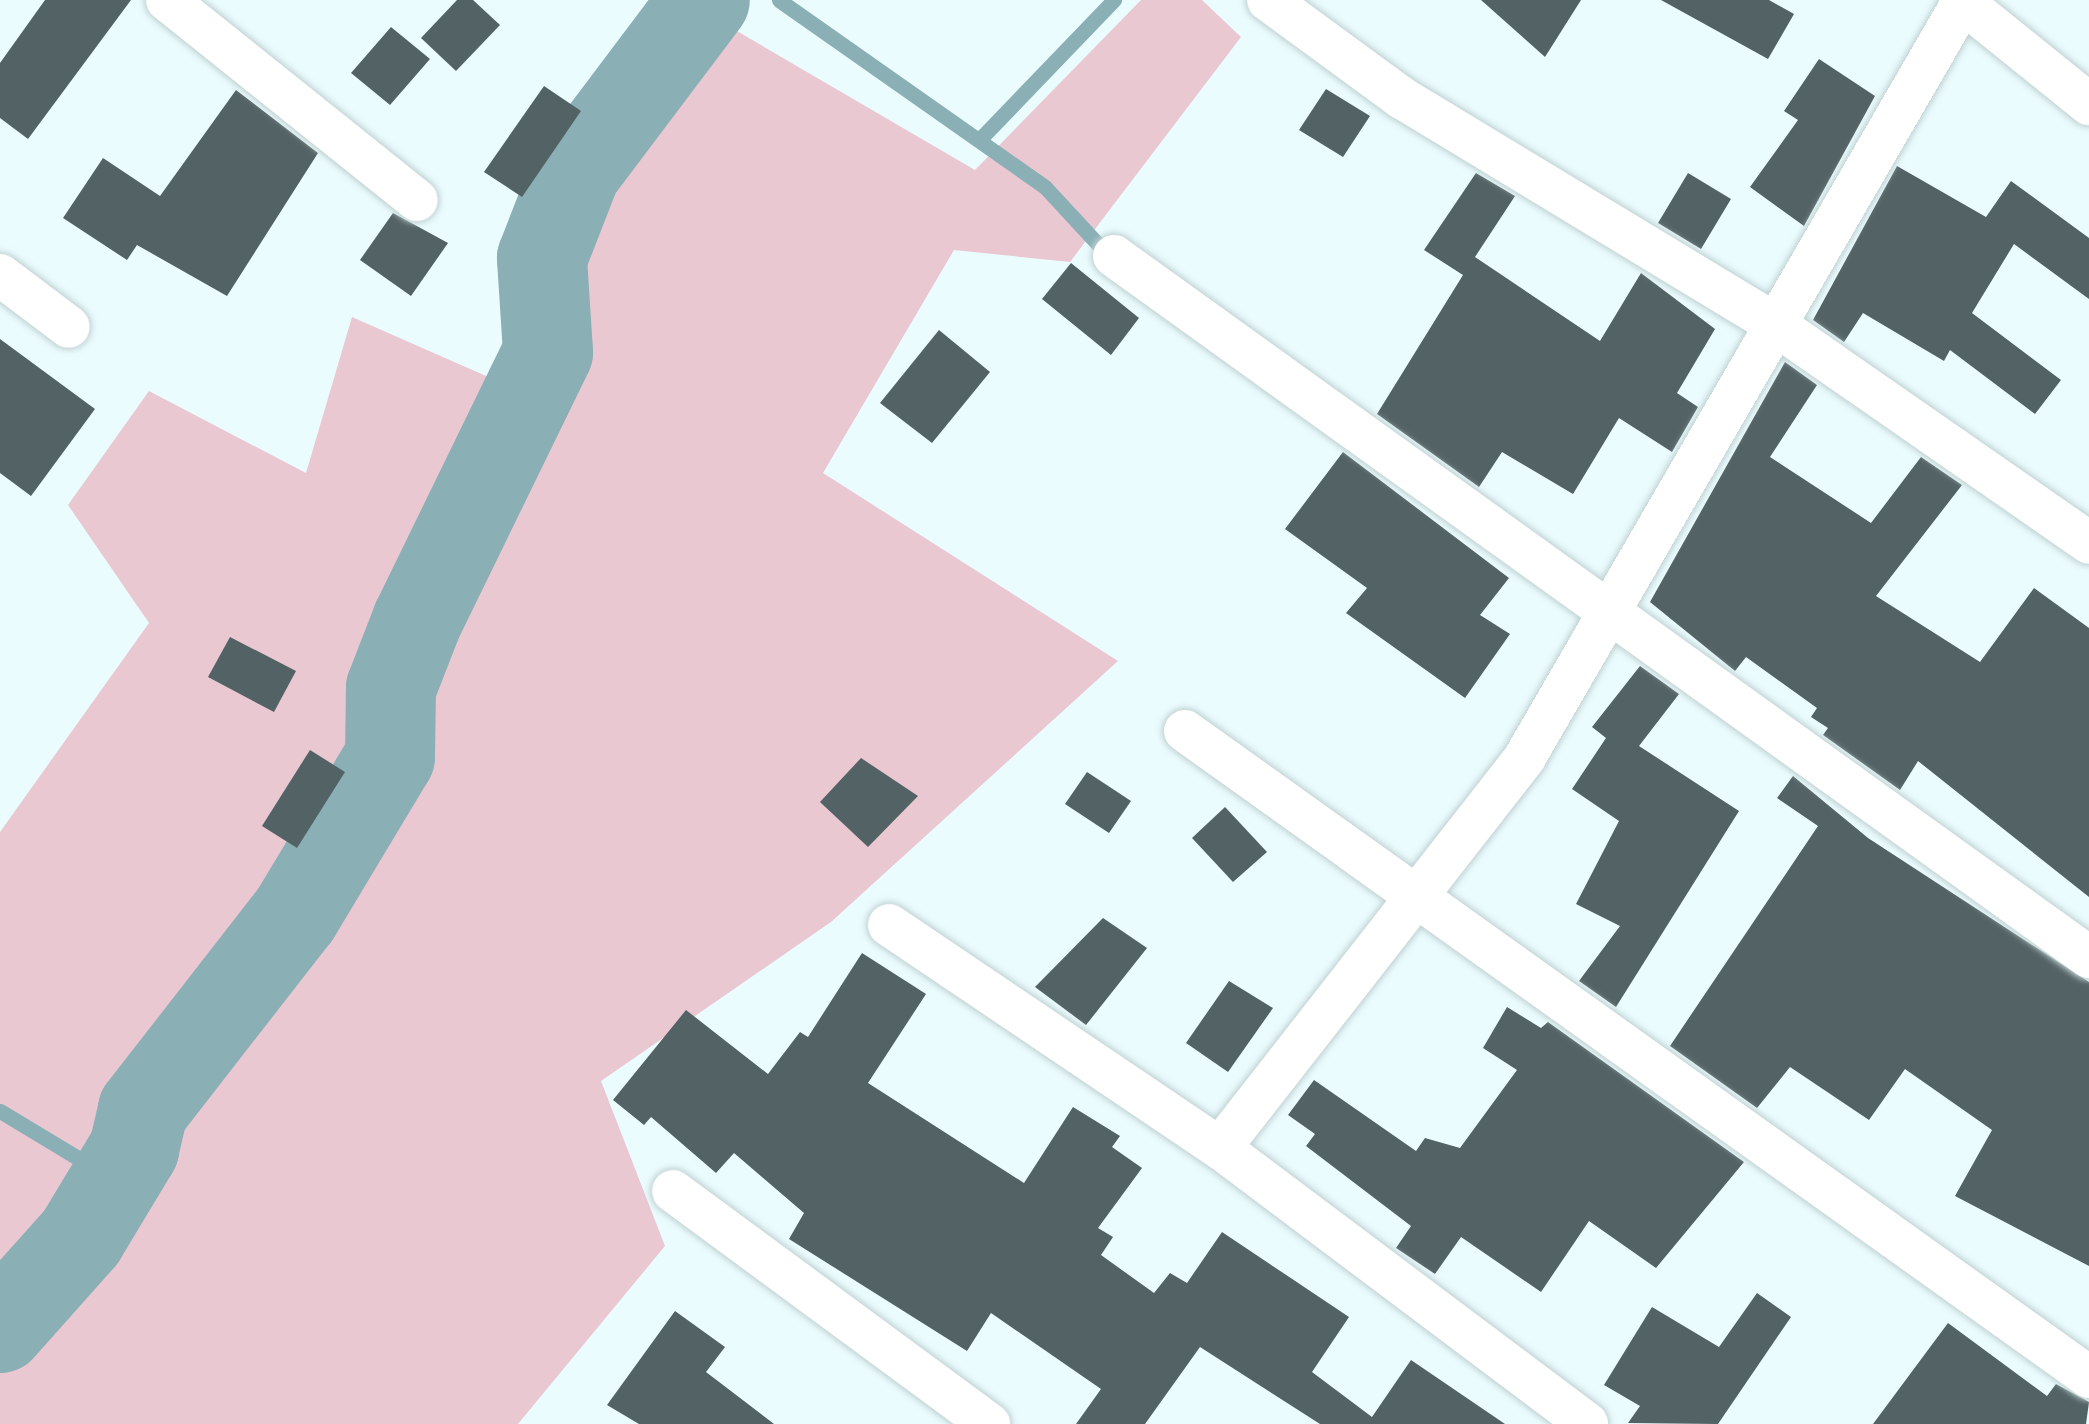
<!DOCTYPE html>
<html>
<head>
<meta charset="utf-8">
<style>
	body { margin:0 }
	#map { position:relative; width:2089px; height:1424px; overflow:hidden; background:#ebfcfe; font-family:"DejaVu Sans",sans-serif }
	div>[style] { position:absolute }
	.green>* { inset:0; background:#e9c8d2 }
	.stream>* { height:15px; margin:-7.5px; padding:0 7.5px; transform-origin:7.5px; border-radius:7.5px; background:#8aafb5 }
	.river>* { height:90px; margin:-45px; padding:0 45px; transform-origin:45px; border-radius:45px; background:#8aafb5 }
	.building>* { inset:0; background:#536264 }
	.roads { filter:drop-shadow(0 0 3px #c0d1d3) drop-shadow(0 0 3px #c0d1d3) }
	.street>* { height:42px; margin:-21px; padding:0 21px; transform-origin:21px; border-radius:21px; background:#fff }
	span { translate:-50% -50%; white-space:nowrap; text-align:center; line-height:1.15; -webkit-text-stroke:12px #ebfcfe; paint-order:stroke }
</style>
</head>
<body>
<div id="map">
	<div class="green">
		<div style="clip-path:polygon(1141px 0,1202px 0,1241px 37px,1070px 262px,954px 250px,823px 473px,1118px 661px,831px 922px,601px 1081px,665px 1246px,518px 1424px,0 1424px,0 832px,149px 623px,68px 505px,149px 391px,306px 473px,352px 317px,502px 383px,694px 6px,975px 170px)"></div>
	</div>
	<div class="stream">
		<div style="left:779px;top:0;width:325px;rotate:35.1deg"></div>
		<div style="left:1045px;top:187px;width:93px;rotate:47.2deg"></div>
		<div style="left:981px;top:138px;width:192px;rotate:-46.1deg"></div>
		<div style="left:0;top:1111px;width:135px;rotate:31.1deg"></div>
	</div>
	<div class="river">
		<div style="left:0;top:1328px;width:122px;rotate:-48.3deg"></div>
		<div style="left:81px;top:1237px;width:103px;rotate:-58.9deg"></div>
		<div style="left:134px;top:1149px;width:40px;rotate:-77deg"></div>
		<div style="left:143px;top:1110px;width:247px;rotate:-52.1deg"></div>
		<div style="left:295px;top:915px;width:184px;rotate:-59deg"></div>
		<div style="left:390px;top:757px;width:69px;rotate:-89.2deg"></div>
		<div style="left:391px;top:688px;width:72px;rotate:-68.8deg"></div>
		<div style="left:417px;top:621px;width:299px;rotate:-64deg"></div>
		<div style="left:548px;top:352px;width:94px;rotate:-93.7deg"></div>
		<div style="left:542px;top:258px;width:93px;rotate:-68.7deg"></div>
		<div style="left:576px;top:171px;width:214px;rotate:-53deg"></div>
	</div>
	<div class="building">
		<div style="clip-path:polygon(45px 0,131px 0,28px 139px,0 118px,0 63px)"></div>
		<div style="clip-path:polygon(457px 0,473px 0,500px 25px,456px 71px,421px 38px)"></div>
		<div style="clip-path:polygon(1481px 0,1581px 0,1545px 57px)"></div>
		<div style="clip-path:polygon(1661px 0,1769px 0,1794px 14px,1768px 59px)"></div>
		<div style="clip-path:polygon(391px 27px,430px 59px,390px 105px,351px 73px)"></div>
		<div style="clip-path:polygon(1819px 59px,1875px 96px,1804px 226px,1750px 187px,1798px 120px,1784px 111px)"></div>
		<div style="clip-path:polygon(544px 86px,581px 111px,522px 197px,484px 172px)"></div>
		<div style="clip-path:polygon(1326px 89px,1370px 116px,1343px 157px,1299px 130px)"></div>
		<div style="clip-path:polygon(236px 90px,318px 153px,227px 296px,137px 245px,127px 260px,63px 218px,103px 158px,160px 196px)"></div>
		<div style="clip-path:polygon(1897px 166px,1986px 217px,2011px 181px,2089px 238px,2089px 299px,2014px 244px,1972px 313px,2061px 380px,2035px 414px,1950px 350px,1944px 361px,1863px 313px,1844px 342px,1813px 320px)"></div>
		<div style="clip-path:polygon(1476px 173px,1515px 196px,1475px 257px,1600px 341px,1641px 273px,1715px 329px,1677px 393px,1698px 407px,1672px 452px,1619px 418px,1573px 494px,1502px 452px,1479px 487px,1377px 414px,1463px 275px,1424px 250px)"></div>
		<div style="clip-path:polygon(1688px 173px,1731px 199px,1701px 249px,1658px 223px)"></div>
		<div style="clip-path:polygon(393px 213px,448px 243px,411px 296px,360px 260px)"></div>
		<div style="clip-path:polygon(1071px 263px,1139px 318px,1111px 355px,1042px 299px)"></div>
		<div style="clip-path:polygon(939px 330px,990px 372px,932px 443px,880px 403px)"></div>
		<div style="clip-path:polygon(0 339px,95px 409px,31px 496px,0 473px)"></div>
		<div style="clip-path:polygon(1785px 362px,1817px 385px,1770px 457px,1871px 523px,1921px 457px,1962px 485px,1876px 596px,1980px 662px,2034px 588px,2089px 628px,2089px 897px,1918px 761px,1900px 790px,1823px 735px,1828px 728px,1811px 717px,1817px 708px,1746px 657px,1735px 671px,1650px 602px)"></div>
		<div style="clip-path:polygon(1343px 452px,1509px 578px,1480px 615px,1510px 634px,1465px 698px,1346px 613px,1367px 588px,1285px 529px)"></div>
		<div style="clip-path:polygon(230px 637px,296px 671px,274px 712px,208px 677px)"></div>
		<div style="clip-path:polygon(1640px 666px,1679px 694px,1639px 746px,1739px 811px,1616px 1007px,1579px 981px,1620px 926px,1576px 904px,1619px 821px,1572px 789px,1606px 738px,1592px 727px)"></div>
		<div style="clip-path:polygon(310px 750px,345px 772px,297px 848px,262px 826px)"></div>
		<div style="clip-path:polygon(861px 758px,918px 796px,868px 847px,820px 802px)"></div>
		<div style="clip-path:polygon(1087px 772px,1131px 801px,1109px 833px,1065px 804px)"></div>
		<div style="clip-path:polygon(1793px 776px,1868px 838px,2089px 982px,2089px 1266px,1955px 1196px,1992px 1130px,1905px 1069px,1869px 1120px,1790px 1067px,1757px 1108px,1670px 1046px,1818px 826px,1777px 798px)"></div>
		<div style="clip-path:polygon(1225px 807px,1267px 852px,1233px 882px,1192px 838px)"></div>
		<div style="clip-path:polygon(1103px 918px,1147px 948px,1086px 1025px,1035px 987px)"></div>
		<div style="clip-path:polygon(862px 953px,926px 994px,868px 1083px,1024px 1183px,1073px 1107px,1120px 1136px,1112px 1147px,1142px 1168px,1098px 1228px,1113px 1237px,1101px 1255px,1154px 1293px,1170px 1273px,1187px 1283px,1222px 1232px,1349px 1317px,1312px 1372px,1372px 1417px,1411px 1360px,1505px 1424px,1320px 1424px,1200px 1347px,1145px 1424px,1076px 1424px,1101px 1389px,991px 1313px,967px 1351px,789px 1239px,804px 1213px,734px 1153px,716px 1173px,651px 1117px,644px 1125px,613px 1100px,686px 1010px,768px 1074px,800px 1032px,808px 1037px)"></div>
		<div style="clip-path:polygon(1229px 981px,1273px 1008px,1228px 1072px,1186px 1043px)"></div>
		<div style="clip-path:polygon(1507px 1007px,1541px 1028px,1548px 1022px,1744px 1162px,1656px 1268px,1589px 1221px,1541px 1292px,1461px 1237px,1435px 1274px,1396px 1248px,1411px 1226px,1306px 1146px,1315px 1134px,1288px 1115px,1314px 1080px,1416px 1151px,1425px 1138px,1460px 1148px,1517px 1070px,1483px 1048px)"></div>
		<div style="clip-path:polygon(1757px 1293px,1791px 1317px,1718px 1424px,1628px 1423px,1640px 1406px,1604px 1385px,1652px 1307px,1719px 1347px)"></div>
		<div style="clip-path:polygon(675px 1311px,725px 1347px,706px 1372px,774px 1424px,639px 1424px,607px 1405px)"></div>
		<div style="clip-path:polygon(1948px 1323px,2047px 1396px,2056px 1384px,2089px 1402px,2086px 1424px,1873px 1424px)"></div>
	</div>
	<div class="roads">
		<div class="street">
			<div style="left:167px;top:0;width:320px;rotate:38.7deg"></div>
			<div style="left:1268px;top:0;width:166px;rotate:36.2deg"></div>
			<div style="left:1402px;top:98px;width:434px;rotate:31.2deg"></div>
			<div style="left:1773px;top:323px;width:385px;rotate:34.8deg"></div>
			<div style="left:1960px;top:0;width:166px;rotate:38.9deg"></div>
			<div style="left:1114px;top:256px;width:1201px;rotate:35.72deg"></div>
			<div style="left:0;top:275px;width:86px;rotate:37deg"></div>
			<div style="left:1185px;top:731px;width:1111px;rotate:35.55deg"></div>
			<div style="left:889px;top:925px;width:399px;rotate:34deg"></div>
			<div style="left:1220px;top:1148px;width:459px;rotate:36.9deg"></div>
			<div style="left:1220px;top:1148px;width:496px;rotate:-52deg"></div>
			<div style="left:1525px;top:757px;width:875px;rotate:-59.89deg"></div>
			<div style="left:673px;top:1191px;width:393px;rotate:36.4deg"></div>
		</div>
	</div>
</div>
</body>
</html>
